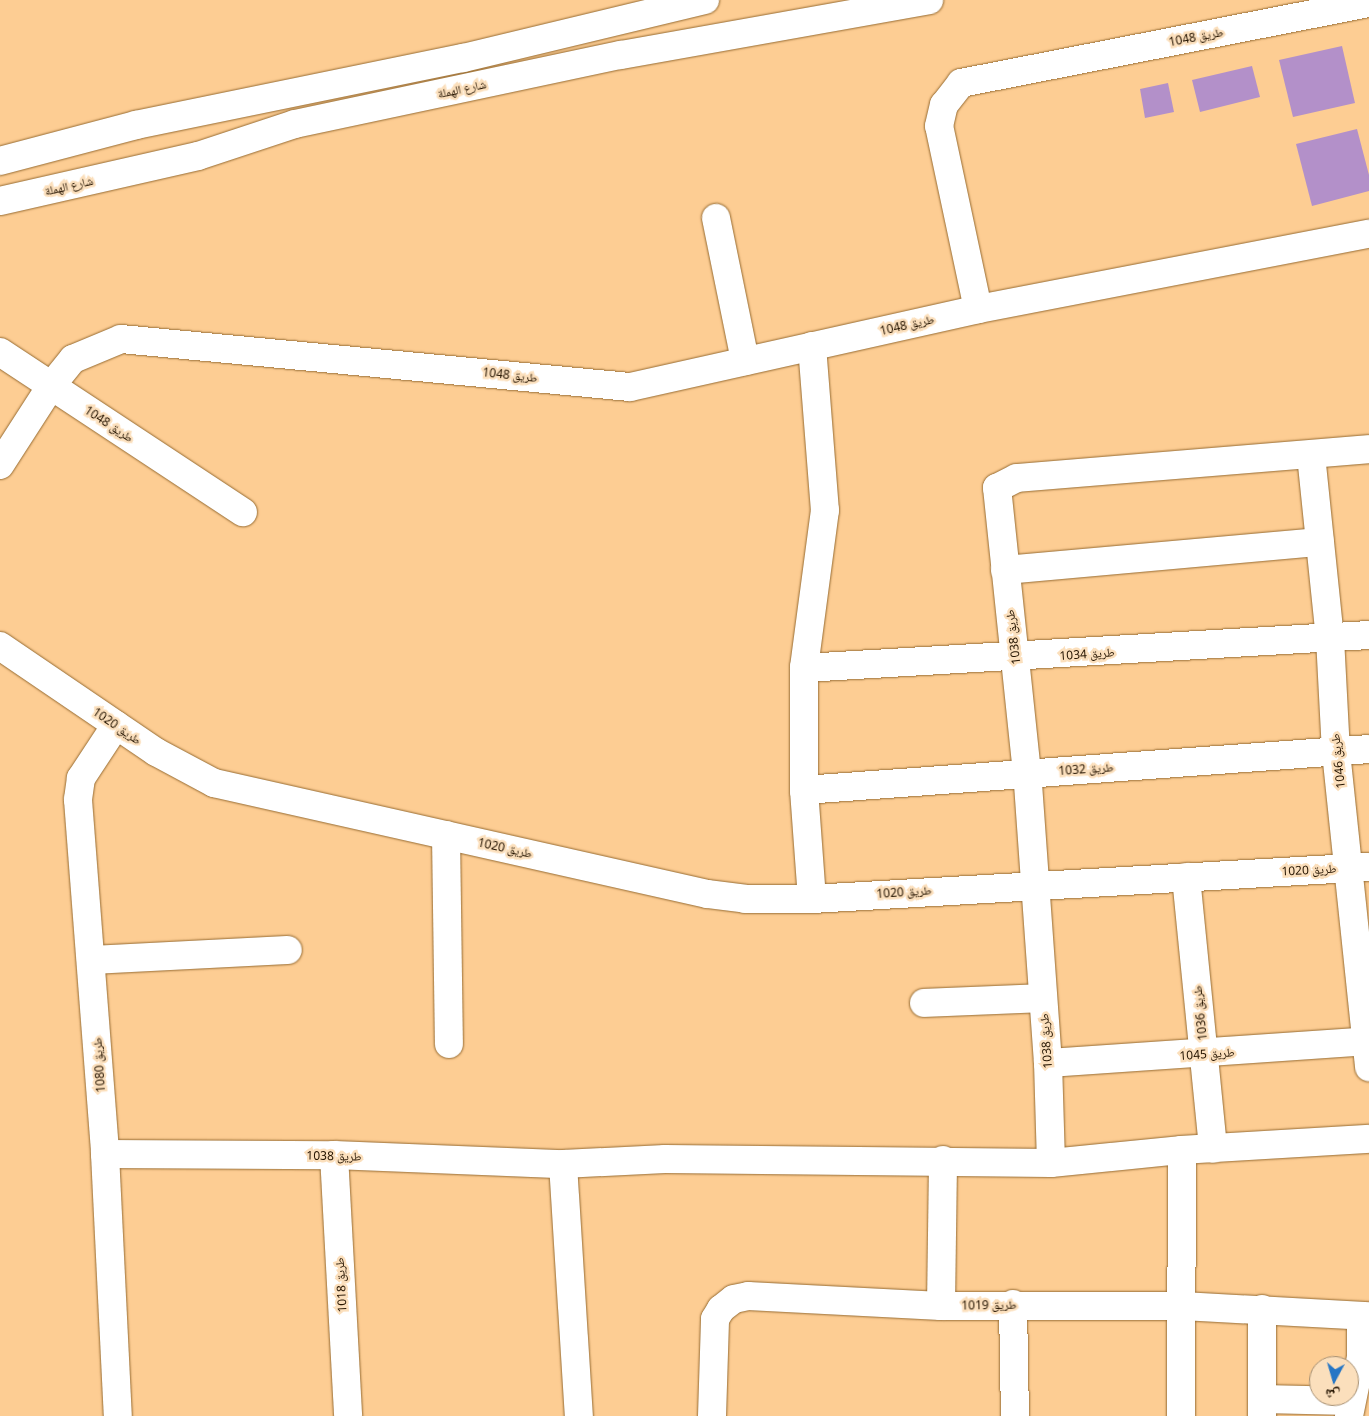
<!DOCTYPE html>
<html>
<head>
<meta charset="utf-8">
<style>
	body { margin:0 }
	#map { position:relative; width:1369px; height:1416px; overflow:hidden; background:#fdcd93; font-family:"Noto Sans","Noto Naskh Arabic",sans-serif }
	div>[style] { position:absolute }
	.building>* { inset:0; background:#b390c9 }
	.roads { filter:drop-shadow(0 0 1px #976c33) drop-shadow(0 0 1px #976c33) }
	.minor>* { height:28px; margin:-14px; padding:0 14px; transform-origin:14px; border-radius:14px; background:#fff }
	span { translate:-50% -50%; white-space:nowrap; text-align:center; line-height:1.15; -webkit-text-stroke:5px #fbdfbc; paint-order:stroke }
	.street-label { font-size:12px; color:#251400 }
	.north { position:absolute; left:1309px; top:1356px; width:50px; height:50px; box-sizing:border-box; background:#fbdfbc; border:1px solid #a58e71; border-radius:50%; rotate:186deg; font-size:14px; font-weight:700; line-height:20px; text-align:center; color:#251400 }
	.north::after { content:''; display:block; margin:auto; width:18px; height:22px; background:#2676c5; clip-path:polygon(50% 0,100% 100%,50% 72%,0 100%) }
</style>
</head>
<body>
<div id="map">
	<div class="building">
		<div style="clip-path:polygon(1342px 46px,1355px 103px,1293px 117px,1279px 60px)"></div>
		<div style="clip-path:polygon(1252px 66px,1260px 97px,1200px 112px,1192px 80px)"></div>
		<div style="clip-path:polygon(1168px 83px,1174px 112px,1145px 118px,1140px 89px)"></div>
		<div style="clip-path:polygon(1357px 129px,1369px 175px,1369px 191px,1312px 206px,1296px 144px)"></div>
	</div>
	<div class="roads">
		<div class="minor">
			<div style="left:0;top:161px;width:141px;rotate:-14.8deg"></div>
			<div style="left:136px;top:125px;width:334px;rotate:-11.6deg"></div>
			<div style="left:463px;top:58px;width:249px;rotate:-13.5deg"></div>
			<div style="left:0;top:201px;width:203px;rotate:-12.8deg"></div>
			<div style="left:198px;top:156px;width:102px;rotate:-18.3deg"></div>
			<div style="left:295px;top:124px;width:333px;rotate:-12deg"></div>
			<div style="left:621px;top:55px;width:313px;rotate:-10.1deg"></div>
			<div style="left:716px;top:218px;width:146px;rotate:78.5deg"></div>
			<div style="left:978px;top:309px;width:187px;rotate:-102deg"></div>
			<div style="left:939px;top:126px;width:22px;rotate:-77deg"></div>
			<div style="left:944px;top:105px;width:28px;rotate:-52deg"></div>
			<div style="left:961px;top:83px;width:416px;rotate:-11.1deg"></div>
			<div style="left:812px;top:346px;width:165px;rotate:85.5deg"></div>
			<div style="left:825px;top:510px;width:159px;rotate:97.6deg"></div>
			<div style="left:804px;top:668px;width:122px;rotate:90deg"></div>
			<div style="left:804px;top:790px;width:109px;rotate:85.8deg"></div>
			<div style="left:0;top:352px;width:291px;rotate:33.4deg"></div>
			<div style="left:1311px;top:455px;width:184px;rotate:84.1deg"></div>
			<div style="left:1330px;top:638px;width:114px;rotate:87deg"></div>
			<div style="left:1336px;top:752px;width:317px;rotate:84deg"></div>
			<div style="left:0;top:465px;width:94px;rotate:-57.2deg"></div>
			<div style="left:51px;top:386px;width:35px;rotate:-51deg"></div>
			<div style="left:73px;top:359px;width:52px;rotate:-22.6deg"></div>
			<div style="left:121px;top:339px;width:511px;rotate:5.39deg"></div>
			<div style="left:630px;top:387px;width:357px;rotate:-12.6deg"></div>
			<div style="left:978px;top:309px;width:398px;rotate:-10.9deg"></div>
			<div style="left:1005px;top:570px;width:316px;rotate:-5.1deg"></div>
			<div style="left:0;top:646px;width:189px;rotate:34.2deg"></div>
			<div style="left:156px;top:752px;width:66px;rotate:28.1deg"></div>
			<div style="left:214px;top:783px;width:505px;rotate:12.69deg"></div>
			<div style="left:707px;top:894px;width:38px;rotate:7deg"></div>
			<div style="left:745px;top:899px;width:67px"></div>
			<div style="left:812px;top:899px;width:558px;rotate:-3.29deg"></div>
			<div style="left:804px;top:668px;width:566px;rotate:-3.34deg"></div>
			<div style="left:116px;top:725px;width:64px;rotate:123.4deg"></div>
			<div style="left:81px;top:778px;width:22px;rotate:98deg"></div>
			<div style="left:78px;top:800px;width:355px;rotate:85.6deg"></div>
			<div style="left:105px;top:1154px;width:262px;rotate:87.2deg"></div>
			<div style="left:804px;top:790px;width:566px;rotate:-4.15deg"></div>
			<div style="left:446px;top:835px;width:209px;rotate:89.2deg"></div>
			<div style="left:1186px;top:877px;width:273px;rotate:84.3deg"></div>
			<div style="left:91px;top:960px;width:197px;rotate:-2.9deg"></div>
			<div style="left:924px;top:1003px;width:119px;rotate:-2.4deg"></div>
			<div style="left:1048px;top:1063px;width:322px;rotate:-3.9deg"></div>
			<div style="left:105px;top:1154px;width:229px;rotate:0.3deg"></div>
			<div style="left:334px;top:1155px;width:229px;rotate:2.3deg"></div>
			<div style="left:563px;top:1164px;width:102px;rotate:-2.8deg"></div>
			<div style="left:665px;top:1159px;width:386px;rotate:0.6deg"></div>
			<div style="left:1051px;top:1163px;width:132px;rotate:-5.7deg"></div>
			<div style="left:1182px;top:1150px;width:187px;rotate:-3.4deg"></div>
			<div style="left:334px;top:1155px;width:261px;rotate:86.9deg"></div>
			<div style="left:1051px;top:1163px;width:100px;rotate:-91.7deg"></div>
			<div style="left:1048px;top:1063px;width:291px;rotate:-94.1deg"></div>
			<div style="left:1027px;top:773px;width:287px;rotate:-96deg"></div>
			<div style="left:997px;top:488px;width:22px;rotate:-27deg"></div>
			<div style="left:1017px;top:478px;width:353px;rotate:-4.7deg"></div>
			<div style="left:563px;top:1164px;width:253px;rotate:86.4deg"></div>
			<div style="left:1013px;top:1304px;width:112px;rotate:89deg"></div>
			<div style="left:941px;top:1306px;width:146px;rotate:-89.2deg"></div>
			<div style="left:1262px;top:1309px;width:107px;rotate:90deg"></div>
			<div style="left:1262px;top:1399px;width:88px;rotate:1.3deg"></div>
			<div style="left:712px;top:1416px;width:97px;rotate:-88.2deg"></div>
			<div style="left:715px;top:1319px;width:12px;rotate:-59deg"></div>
			<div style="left:721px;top:1309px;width:16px;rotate:-38deg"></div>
			<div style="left:734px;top:1299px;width:14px;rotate:-12deg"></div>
			<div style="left:748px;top:1296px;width:193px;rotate:3deg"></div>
			<div style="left:941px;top:1306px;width:241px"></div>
			<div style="left:1182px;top:1306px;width:187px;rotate:3.1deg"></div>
			<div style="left:1181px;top:1416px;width:266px;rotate:-89.8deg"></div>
			<div style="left:1349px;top:1416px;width:60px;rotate:-78.5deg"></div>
			<div style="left:1361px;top:1357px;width:41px;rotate:-90deg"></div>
		</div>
	</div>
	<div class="street-label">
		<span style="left:1196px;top:37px;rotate:-11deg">طريق 1048</span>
		<span style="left:462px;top:89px;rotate:-12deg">شارع الهملة</span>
		<span style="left:69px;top:186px;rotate:-13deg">شارع الهملة</span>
		<span style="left:907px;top:325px;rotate:-13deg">طريق 1048</span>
		<span style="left:510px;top:375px;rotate:6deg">طريق 1048</span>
		<span style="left:109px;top:424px;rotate:33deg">طريق 1048</span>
		<span style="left:1013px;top:637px;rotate:-97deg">طريق 1038</span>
		<span style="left:1087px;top:654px;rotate:-4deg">طريق 1034</span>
		<span style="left:117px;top:726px;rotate:34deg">طريق 1020</span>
		<span style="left:1338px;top:761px;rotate:-96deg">طريق 1046</span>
		<span style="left:1086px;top:769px;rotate:-4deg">طريق 1032</span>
		<span style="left:505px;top:848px;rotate:12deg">طريق 1020</span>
		<span style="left:1309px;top:870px;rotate:-3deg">طريق 1020</span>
		<span style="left:904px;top:892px;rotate:-4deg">طريق 1020</span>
		<span style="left:1200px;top:1013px;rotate:-96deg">طريق 1036</span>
		<span style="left:1046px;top:1041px;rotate:-94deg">طريق 1038</span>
		<span style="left:1207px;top:1054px;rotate:-4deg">طريق 1045</span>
		<span style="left:99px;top:1065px;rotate:-94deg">طريق 1080</span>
		<span style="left:334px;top:1156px;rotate:1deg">طريق 1038</span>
		<span style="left:341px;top:1285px;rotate:-93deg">طريق 1018</span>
		<span style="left:989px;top:1305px;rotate:-1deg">طريق 1019</span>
	</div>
	<div class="north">ش</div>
</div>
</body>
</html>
